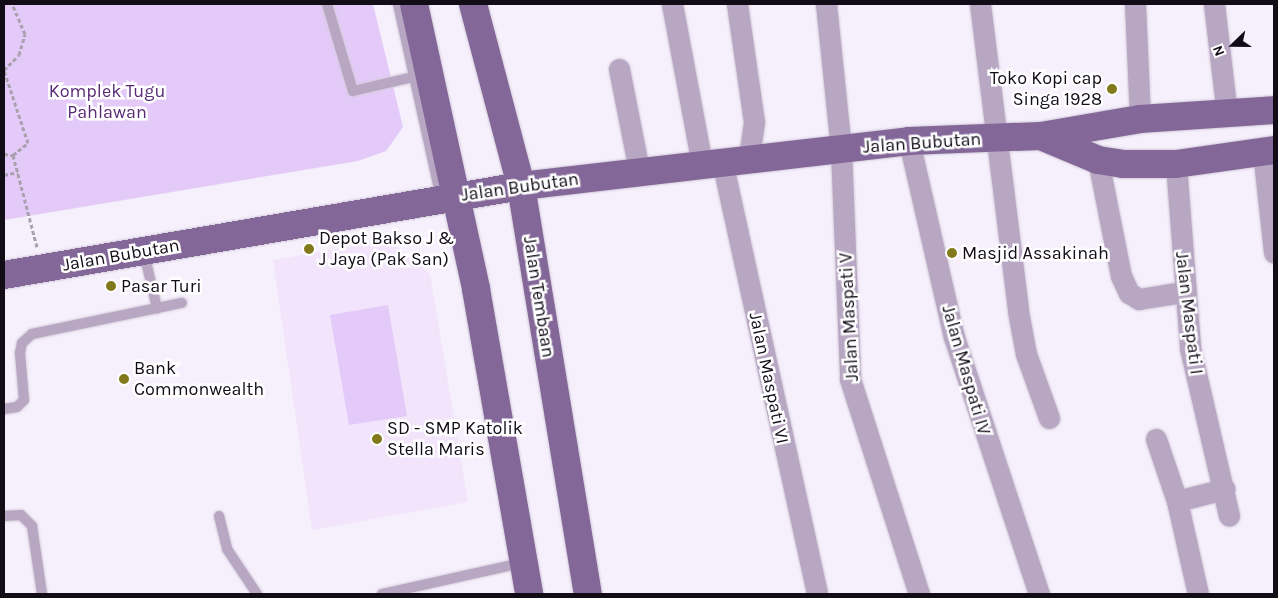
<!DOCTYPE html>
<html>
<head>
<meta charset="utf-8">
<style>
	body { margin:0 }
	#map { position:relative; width:1278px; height:598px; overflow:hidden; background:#f6effc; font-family:Karla,sans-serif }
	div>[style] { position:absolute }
	.built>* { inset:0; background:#f1e4fb }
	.green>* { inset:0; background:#e4caf8 }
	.path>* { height:3px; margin-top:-1.5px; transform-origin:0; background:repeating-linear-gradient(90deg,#a9a2ae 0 4px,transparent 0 6.5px) }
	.roads { filter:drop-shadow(0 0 1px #d2cbd7) drop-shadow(0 0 1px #d2cbd7) }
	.lane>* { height:10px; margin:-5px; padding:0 5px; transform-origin:5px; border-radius:5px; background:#b7a7c3 }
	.street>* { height:21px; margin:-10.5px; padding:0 10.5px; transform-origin:10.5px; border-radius:10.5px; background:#b7a7c3 }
	.primary>* { height:28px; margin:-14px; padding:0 14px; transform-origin:14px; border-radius:14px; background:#846799 }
	.dots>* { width:14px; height:14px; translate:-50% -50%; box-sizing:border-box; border:2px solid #fff; border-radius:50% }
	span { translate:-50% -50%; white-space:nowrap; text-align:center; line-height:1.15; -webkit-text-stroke:5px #fff; paint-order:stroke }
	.poi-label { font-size:18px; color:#120c17 }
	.right { translate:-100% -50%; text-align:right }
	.left { translate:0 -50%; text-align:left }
	.park-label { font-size:18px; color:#592b75 }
	.street-label { font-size:18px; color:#120c17 }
	.frame { position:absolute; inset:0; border:5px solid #120c17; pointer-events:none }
	.north { position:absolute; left:1208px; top:20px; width:50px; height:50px; -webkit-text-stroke:4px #fff; paint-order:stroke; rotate:248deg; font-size:14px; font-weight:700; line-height:20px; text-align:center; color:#120c17 }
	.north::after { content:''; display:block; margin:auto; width:18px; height:22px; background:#120c17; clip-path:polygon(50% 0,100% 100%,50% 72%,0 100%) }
</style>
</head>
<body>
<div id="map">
	<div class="built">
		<div style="clip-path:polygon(389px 240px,430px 274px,468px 502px,312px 530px,273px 260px)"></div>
	</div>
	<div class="green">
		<div style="clip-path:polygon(4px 4px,373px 4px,403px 127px,386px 151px,358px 161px,4px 220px)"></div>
		<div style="clip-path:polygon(388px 305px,407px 416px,349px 425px,330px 315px)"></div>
	</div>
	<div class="path">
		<div style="left:4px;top:154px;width:9px;rotate:6deg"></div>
		<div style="left:13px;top:155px;width:19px;rotate:-39deg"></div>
		<div style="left:28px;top:143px;width:77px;rotate:-108.2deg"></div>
		<div style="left:4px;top:70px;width:21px;rotate:-45deg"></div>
		<div style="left:19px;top:55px;width:22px;rotate:-74deg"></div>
		<div style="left:25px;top:34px;width:33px;rotate:-113deg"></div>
		<div style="left:13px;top:155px;width:95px;rotate:75.4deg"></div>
		<div style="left:4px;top:175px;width:14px;rotate:-12deg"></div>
	</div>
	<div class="roads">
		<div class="lane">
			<div style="left:327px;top:4px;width:91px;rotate:73.4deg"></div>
			<div style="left:353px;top:91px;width:70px;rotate:-13.2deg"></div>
			<div style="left:398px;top:4px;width:199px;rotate:77.5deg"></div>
			<div style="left:144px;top:253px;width:57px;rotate:76.7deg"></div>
			<div style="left:4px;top:409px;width:13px;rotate:-9deg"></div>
			<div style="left:17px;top:407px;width:10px;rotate:-45deg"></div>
			<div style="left:24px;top:400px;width:47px;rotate:-94.9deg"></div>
			<div style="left:20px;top:353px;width:10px;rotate:-79deg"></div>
			<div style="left:22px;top:343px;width:13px;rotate:-42deg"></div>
			<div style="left:32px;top:334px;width:153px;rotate:-11.7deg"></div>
			<div style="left:4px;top:516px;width:17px;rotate:-3deg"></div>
			<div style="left:21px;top:515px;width:16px;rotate:45deg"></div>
			<div style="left:32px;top:526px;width:69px;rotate:81.6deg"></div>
			<div style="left:219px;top:516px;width:34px;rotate:76deg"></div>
			<div style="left:227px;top:549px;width:54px;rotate:56.3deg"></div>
			<div style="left:382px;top:594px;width:143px;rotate:-12.5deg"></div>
		</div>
		<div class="street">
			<div style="left:672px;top:4px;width:163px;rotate:79.4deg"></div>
			<div style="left:737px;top:4px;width:119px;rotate:81.8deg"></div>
			<div style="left:754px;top:122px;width:36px;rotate:98deg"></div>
			<div style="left:826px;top:4px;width:147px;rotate:84.1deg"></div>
			<div style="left:841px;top:150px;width:229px;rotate:87.7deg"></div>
			<div style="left:850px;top:379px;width:226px;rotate:72.2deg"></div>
			<div style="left:980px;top:4px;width:309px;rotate:82.9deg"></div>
			<div style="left:1018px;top:311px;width:44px;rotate:79.5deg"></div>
			<div style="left:1026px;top:354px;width:68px;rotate:70.2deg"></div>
			<div style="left:1135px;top:4px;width:115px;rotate:87.5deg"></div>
			<div style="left:1214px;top:4px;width:111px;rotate:83.3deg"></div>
			<div style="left:619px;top:69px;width:103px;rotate:78.8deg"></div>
			<div style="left:909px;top:141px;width:201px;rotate:77.1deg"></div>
			<div style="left:954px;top:337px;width:271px;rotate:71.7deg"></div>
			<div style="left:1263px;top:151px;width:102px;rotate:83.8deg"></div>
			<div style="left:1098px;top:160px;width:118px;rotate:78.8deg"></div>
			<div style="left:1121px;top:276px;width:19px;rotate:65deg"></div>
			<div style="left:1129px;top:293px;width:12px;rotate:31deg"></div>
			<div style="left:1139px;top:299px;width:45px;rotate:-9deg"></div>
			<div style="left:722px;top:161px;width:443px;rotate:77.6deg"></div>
			<div style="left:1176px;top:164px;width:185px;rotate:85.6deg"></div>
			<div style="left:1190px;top:348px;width:172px;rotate:76.9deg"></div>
			<div style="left:1156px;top:439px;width:65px;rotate:71.3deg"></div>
			<div style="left:1177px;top:501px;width:95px;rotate:77.3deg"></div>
			<div style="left:1177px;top:501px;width:49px;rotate:-14.3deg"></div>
		</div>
		<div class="primary">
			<div style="left:414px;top:4px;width:292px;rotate:77.7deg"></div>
			<div style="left:476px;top:289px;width:310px;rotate:80.1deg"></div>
			<div style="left:473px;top:4px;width:188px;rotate:75.2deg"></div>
			<div style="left:521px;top:186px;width:413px;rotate:80.7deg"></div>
			<div style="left:1041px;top:136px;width:100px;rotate:-9.7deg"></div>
			<div style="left:1140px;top:119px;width:134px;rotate:-3.8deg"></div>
			<div style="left:4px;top:275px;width:525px;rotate:-9.77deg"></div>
			<div style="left:521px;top:186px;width:391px;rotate:-6.6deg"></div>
			<div style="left:909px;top:141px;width:132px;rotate:-2.2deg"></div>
			<div style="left:1041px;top:136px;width:62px;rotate:22.8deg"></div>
			<div style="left:1098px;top:160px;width:25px;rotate:9deg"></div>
			<div style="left:1123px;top:164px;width:53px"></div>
			<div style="left:1176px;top:164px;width:99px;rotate:-8.1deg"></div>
		</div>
	</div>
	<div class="dots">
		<div style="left:1112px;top:89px;background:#82781c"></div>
		<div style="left:309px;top:249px;background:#82781c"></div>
		<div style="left:952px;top:253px;background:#82781c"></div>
		<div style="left:111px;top:286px;background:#82781c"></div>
		<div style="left:124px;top:379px;background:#82781c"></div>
		<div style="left:377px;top:439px;background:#82781c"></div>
	</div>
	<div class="poi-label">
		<span class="right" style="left:1102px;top:89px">Toko Kopi cap<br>Singa 1928</span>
		<span class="left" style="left:319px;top:249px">Depot Bakso J &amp;<br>J Jaya (Pak San)</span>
		<span class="left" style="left:962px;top:253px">Masjid Assakinah</span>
		<span class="left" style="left:121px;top:286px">Pasar Turi</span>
		<span class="left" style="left:134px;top:379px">Bank<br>Commonwealth</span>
		<span class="left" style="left:387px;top:439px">SD - SMP Katolik<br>Stella Maris</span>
	</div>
	<div class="park-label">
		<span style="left:107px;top:102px">Komplek Tugu<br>Pahlawan</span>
	</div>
	<div class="street-label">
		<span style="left:922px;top:143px;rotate:-4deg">Jalan Bubutan</span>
		<span style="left:520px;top:187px;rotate:-8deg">Jalan Bubutan</span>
		<span style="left:121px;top:255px;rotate:-10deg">Jalan Bubutan</span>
		<span style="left:539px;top:297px;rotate:81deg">Jalan Tembaan</span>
		<span style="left:1189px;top:313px;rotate:83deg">Jalan Maspati I</span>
		<span style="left:849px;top:317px;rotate:-93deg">Jalan Maspati V</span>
		<span style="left:966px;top:370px;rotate:74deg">Jalan Maspati IV</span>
		<span style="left:769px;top:378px;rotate:78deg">Jalan Maspati VI</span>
	</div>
	<div class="frame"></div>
	<div class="north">N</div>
</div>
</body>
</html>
